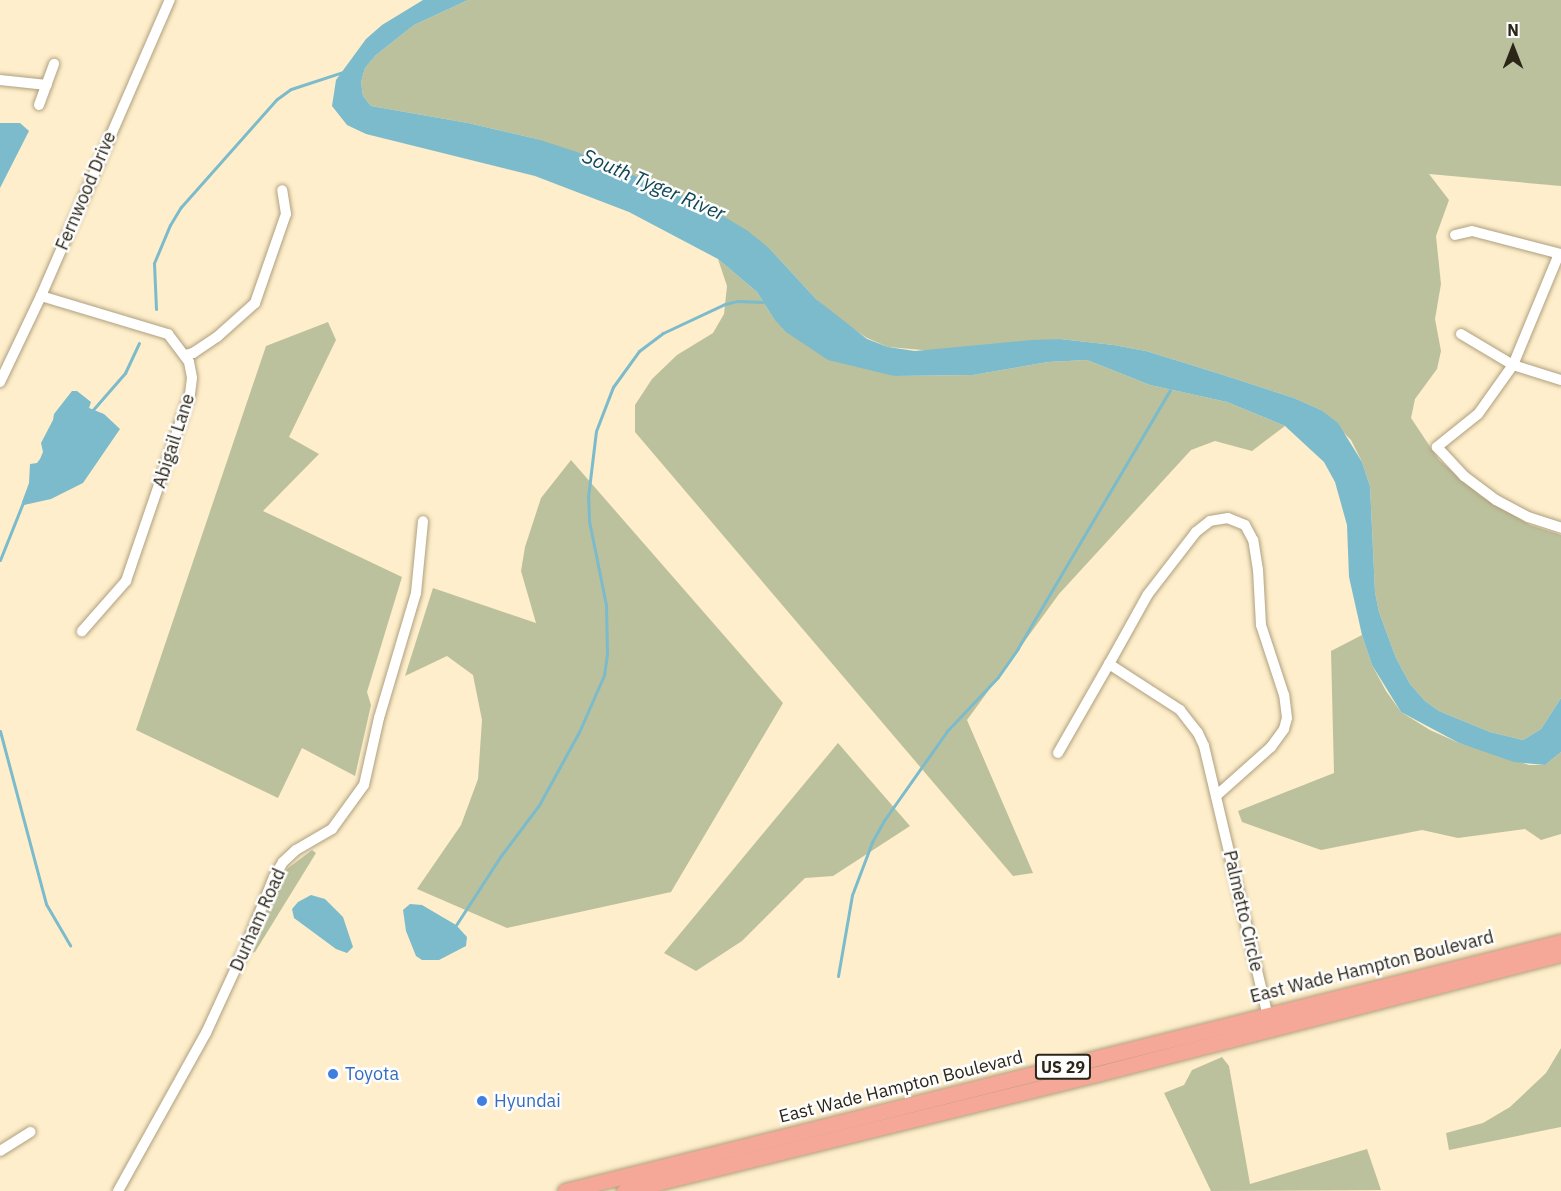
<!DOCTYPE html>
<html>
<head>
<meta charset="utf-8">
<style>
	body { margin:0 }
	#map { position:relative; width:1561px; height:1191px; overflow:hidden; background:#feeecb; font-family:"IBM Plex Sans",sans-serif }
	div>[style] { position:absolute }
	.green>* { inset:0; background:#bcc19d }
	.water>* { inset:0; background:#7bbbcb }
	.stream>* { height:3px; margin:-1.5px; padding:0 1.5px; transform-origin:1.5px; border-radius:1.5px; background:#7bbbcb }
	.roads { filter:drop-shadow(0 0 2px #afa07f) drop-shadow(0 0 2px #afa07f) }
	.street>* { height:10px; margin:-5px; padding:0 5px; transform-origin:5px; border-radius:5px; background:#fff }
	.primary>* { height:15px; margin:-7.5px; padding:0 7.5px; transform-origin:7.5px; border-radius:7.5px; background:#f5a798 }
	.dots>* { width:16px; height:16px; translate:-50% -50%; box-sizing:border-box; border:3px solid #fdfdfd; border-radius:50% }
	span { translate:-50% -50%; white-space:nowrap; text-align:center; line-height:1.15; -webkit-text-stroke:5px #fdfdfd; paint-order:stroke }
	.shield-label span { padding:2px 4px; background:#fdfdfd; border:2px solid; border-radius:4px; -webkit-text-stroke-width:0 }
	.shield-label { font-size:16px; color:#2b2618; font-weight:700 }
	.street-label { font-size:18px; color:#2b2618 }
	.shop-label { font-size:18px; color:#366cbe }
	.left { translate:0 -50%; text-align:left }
	.water-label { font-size:20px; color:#0d4754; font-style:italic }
	.north { position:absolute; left:1483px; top:18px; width:60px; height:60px; -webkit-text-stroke:4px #fdfdfd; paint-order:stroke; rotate:0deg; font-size:16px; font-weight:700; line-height:24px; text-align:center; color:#2b2618 }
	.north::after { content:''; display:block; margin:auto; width:21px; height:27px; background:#2b2618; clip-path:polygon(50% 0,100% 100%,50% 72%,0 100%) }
</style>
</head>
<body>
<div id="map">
	<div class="green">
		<div style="clip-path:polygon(468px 0,1561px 0,1561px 186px,1429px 174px,1449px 200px,1436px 236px,1441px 284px,1435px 319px,1441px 351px,1437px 369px,1415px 399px,1411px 418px,1439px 460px,1481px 496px,1530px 525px,1561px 535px,1561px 698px,1541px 729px,1523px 740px,1490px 732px,1439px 711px,1425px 701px,1410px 684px,1396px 658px,1379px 612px,1375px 592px,1370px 486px,1362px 462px,1351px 440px,1321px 410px,1294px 398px,1214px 372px,1146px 351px,1114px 345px,1060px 339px,933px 351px,888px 347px,867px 338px,843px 322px,816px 299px,770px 249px,537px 139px,468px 123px,371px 106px,363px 96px,361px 82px,365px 68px,376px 55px,414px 25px)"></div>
		<div style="clip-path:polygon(718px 259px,757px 292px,774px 319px,894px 376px,973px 375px,1048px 362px,1087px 360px,1150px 385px,1227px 402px,1285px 426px,1252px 451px,1215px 441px,1191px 450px,1059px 594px,967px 720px,1033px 873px,1013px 876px,635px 432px,635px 405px,652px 379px,677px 355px,713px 333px,724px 314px,727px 286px)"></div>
		<div style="clip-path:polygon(328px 322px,336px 340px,289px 437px,319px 454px,263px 511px,402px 577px,367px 692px,371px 705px,355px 776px,302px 748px,278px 798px,136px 730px,266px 346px)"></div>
		<div style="clip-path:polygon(571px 460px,783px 703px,671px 892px,507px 928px,417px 889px,461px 825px,478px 779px,482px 720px,473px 675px,447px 656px,405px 676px,433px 588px,536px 623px,521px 571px,525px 547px,541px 498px)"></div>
		<div style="clip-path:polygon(1362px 635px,1372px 665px,1386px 691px,1401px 712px,1430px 730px,1459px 743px,1529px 765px,1545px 765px,1561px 752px,1561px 834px,1541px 840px,1525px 829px,1458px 838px,1422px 830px,1321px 850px,1242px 822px,1238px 811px,1334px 773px,1331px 651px)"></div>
		<div style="clip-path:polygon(838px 743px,910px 826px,833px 876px,805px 878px,742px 941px,696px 971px,664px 953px)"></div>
		<div style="clip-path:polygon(312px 850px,316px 853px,255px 952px,249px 954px,277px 887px,287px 869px)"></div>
		<div style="clip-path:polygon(1561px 1048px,1561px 1127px,1449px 1150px,1446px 1133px,1483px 1123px,1510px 1107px,1546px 1073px)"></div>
		<div style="clip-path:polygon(1222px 1057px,1229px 1066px,1250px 1184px,1367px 1149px,1381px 1190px,1211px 1191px,1164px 1093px,1184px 1085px,1192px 1070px)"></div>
	</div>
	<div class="water">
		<div style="clip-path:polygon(423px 0,468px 0,414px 25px,376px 55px,365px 68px,361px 82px,363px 96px,371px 106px,468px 123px,537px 139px,577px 152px,703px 204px,748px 231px,770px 249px,816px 299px,867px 339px,888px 347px,915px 351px,1032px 340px,1060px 339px,1114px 345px,1146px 351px,1214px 372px,1294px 398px,1321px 410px,1338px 423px,1362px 462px,1370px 486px,1375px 592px,1379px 612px,1396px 658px,1410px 684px,1425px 701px,1439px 711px,1490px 732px,1523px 740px,1541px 729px,1561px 698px,1561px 752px,1545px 765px,1514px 762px,1459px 743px,1401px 712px,1372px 665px,1362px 635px,1349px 577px,1347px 525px,1335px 482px,1324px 462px,1285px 426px,1227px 402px,1150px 385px,1087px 360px,1048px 362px,973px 375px,894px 376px,828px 360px,786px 332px,774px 319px,757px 292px,718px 259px,629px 212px,535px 176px,366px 134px,347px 125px,332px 106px,336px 80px,366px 39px,382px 25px)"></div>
		<div style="clip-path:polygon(0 123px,20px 123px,29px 131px,0 188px)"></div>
		<div style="clip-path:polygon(72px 391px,77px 391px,91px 402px,89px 408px,104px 414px,120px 429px,83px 483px,51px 499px,24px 505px,22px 502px,29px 483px,30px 464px,37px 463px,40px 459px,43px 452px,41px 443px,53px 420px,54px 414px)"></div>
		<div style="clip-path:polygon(311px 895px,325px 899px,343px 917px,353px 947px,347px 953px,336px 949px,294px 918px,292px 909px,298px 902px)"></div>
		<div style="clip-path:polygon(410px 904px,422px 905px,456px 925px,467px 937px,466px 946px,439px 960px,422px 960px,416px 956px,406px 931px,403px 910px)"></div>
	</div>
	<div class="stream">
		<div style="left:156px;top:309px;width:46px;rotate:-92.5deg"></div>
		<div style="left:154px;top:263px;width:41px;rotate:-67.2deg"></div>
		<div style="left:170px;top:225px;width:21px;rotate:-59deg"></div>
		<div style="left:181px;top:207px;width:144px;rotate:-48.4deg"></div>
		<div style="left:277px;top:99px;width:17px;rotate:-36deg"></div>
		<div style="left:291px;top:89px;width:55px;rotate:-18.1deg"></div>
		<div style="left:91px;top:412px;width:52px;rotate:-48.9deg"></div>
		<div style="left:125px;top:373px;width:33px;rotate:-65deg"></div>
		<div style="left:0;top:560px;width:65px;rotate:-68.2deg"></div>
		<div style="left:0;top:731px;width:179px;rotate:75.1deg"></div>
		<div style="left:46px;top:904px;width:48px;rotate:59.7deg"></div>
		<div style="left:456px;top:925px;width:81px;rotate:-57.1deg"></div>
		<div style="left:500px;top:857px;width:65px;rotate:-53.1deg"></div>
		<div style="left:539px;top:805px;width:83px;rotate:-61.3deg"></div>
		<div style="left:579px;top:732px;width:62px;rotate:-66.3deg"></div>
		<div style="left:604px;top:675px;width:21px;rotate:-82deg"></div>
		<div style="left:607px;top:654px;width:49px;rotate:-91.2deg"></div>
		<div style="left:606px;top:605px;width:86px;rotate:-101.4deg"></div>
		<div style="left:589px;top:521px;width:24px;rotate:-92deg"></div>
		<div style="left:588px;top:497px;width:66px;rotate:-83.1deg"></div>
		<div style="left:596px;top:431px;width:47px;rotate:-68.9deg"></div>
		<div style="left:613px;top:387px;width:44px;rotate:-54.2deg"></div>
		<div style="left:639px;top:351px;width:30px;rotate:-37deg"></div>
		<div style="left:663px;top:333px;width:68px;rotate:-25.1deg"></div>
		<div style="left:725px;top:304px;width:12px;rotate:-14deg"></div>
		<div style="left:737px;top:301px;width:26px;rotate:2deg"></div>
		<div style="left:838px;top:976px;width:82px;rotate:-80.2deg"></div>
		<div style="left:852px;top:895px;width:57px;rotate:-69.3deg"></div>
		<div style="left:872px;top:842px;width:26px;rotate:-61deg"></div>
		<div style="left:885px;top:819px;width:108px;rotate:-54.8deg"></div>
		<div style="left:947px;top:731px;width:74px;rotate:-46.6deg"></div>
		<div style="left:998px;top:677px;width:35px;rotate:-55deg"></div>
		<div style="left:1018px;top:648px;width:299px;rotate:-59.5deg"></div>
	</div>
	<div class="roads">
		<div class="street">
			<div style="left:0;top:80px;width:47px;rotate:6.1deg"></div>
			<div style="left:39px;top:105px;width:44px;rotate:-69.9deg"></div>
			<div style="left:1455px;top:235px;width:17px;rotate:-13deg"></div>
			<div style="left:1472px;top:231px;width:92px;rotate:14.5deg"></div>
			<div style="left:1559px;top:254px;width:120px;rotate:112.5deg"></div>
			<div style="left:1513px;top:365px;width:60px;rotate:125.5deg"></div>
			<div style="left:1478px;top:414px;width:53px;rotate:141.2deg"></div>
			<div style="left:1437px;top:447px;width:40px;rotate:47deg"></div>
			<div style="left:1464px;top:476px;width:40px;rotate:37deg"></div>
			<div style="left:1496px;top:500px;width:36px;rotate:28deg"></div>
			<div style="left:1528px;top:517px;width:35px;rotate:18deg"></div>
			<div style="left:41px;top:296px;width:133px;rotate:16.7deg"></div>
			<div style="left:168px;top:334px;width:35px;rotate:53deg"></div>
			<div style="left:189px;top:362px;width:16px;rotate:79deg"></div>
			<div style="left:192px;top:378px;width:16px;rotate:97deg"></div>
			<div style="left:190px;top:394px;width:198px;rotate:108.9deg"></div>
			<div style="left:126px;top:581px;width:67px;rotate:131.3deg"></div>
			<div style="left:1461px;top:334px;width:61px;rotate:30.8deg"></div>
			<div style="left:1513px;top:365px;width:50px;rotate:17.4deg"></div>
			<div style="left:185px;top:355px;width:8px;rotate:-14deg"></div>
			<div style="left:193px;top:353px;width:29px;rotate:-34deg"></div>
			<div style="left:217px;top:337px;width:51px;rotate:-41.8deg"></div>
			<div style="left:255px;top:303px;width:94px;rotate:-70.8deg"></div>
			<div style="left:286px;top:214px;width:24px;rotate:-99deg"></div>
			<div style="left:0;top:382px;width:95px;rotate:-64.5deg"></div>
			<div style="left:41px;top:296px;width:323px;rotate:-66.5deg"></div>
			<div style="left:1058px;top:753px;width:103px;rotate:-60.2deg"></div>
			<div style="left:1216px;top:796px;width:74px;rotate:-41.7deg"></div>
			<div style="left:1271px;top:747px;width:22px;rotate:-54deg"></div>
			<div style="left:1284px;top:729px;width:11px;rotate:-75deg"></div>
			<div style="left:1287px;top:718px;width:23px;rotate:-97deg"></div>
			<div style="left:1284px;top:695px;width:74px;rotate:-108.2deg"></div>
			<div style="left:1261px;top:625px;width:55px;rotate:-93.1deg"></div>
			<div style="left:1258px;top:570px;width:30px;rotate:-99deg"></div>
			<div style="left:1253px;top:540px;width:17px;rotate:-118deg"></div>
			<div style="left:1245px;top:525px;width:18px;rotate:-158deg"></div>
			<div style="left:1228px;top:518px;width:18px;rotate:171deg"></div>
			<div style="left:1210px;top:521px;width:18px;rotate:142deg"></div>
			<div style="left:1196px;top:532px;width:78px;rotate:127.7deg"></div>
			<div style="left:1148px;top:594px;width:80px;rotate:119.1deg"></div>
			<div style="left:1109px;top:664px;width:85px;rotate:32.9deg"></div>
			<div style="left:1180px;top:710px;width:29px;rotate:52deg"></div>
			<div style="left:1198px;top:733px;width:14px;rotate:65deg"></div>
			<div style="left:1204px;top:746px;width:283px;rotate:76.7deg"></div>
			<div style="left:0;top:1151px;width:36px;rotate:-32deg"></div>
			<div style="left:118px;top:1191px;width:181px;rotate:-60.9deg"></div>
			<div style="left:206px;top:1033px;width:98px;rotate:-65.3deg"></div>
			<div style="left:247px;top:944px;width:72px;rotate:-68.1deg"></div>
			<div style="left:274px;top:877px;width:17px;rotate:-59deg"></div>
			<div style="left:283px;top:862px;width:18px;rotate:-43deg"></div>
			<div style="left:296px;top:850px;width:42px;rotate:-30.3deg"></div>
			<div style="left:332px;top:829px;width:54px;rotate:-54deg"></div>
			<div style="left:364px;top:785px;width:69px;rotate:-77.4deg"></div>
			<div style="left:379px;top:718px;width:130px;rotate:-73.5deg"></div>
			<div style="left:416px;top:593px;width:72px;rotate:-84.4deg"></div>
		</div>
		<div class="primary">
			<div style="left:565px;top:1191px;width:1027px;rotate:-14.04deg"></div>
			<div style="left:624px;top:1191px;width:487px;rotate:-13.9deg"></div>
			<div style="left:1097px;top:1074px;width:479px;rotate:-14.5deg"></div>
		</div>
	</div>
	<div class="dots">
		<div style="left:333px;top:1074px;background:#3f7fe0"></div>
		<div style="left:482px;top:1101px;background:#3f7fe0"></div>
	</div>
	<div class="shield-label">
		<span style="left:1063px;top:1067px">US 29</span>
	</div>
	<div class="street-label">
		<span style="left:86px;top:191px;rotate:-67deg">Fernwood Drive</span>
		<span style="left:174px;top:441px;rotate:-72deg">Abigail Lane</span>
		<span style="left:1243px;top:911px;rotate:77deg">Palmetto Circle</span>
		<span style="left:258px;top:920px;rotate:-66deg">Durham Road</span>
		<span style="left:1372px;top:967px;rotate:-14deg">East Wade Hampton Boulevard</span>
		<span style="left:901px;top:1087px;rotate:-14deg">East Wade Hampton Boulevard</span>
	</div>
	<div class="shop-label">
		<span class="left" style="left:345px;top:1074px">Toyota</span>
		<span class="left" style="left:494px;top:1101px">Hyundai</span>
	</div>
	<div class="water-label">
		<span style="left:654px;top:184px;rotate:23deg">South Tyger River</span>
	</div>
	<div class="north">N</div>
</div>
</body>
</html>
